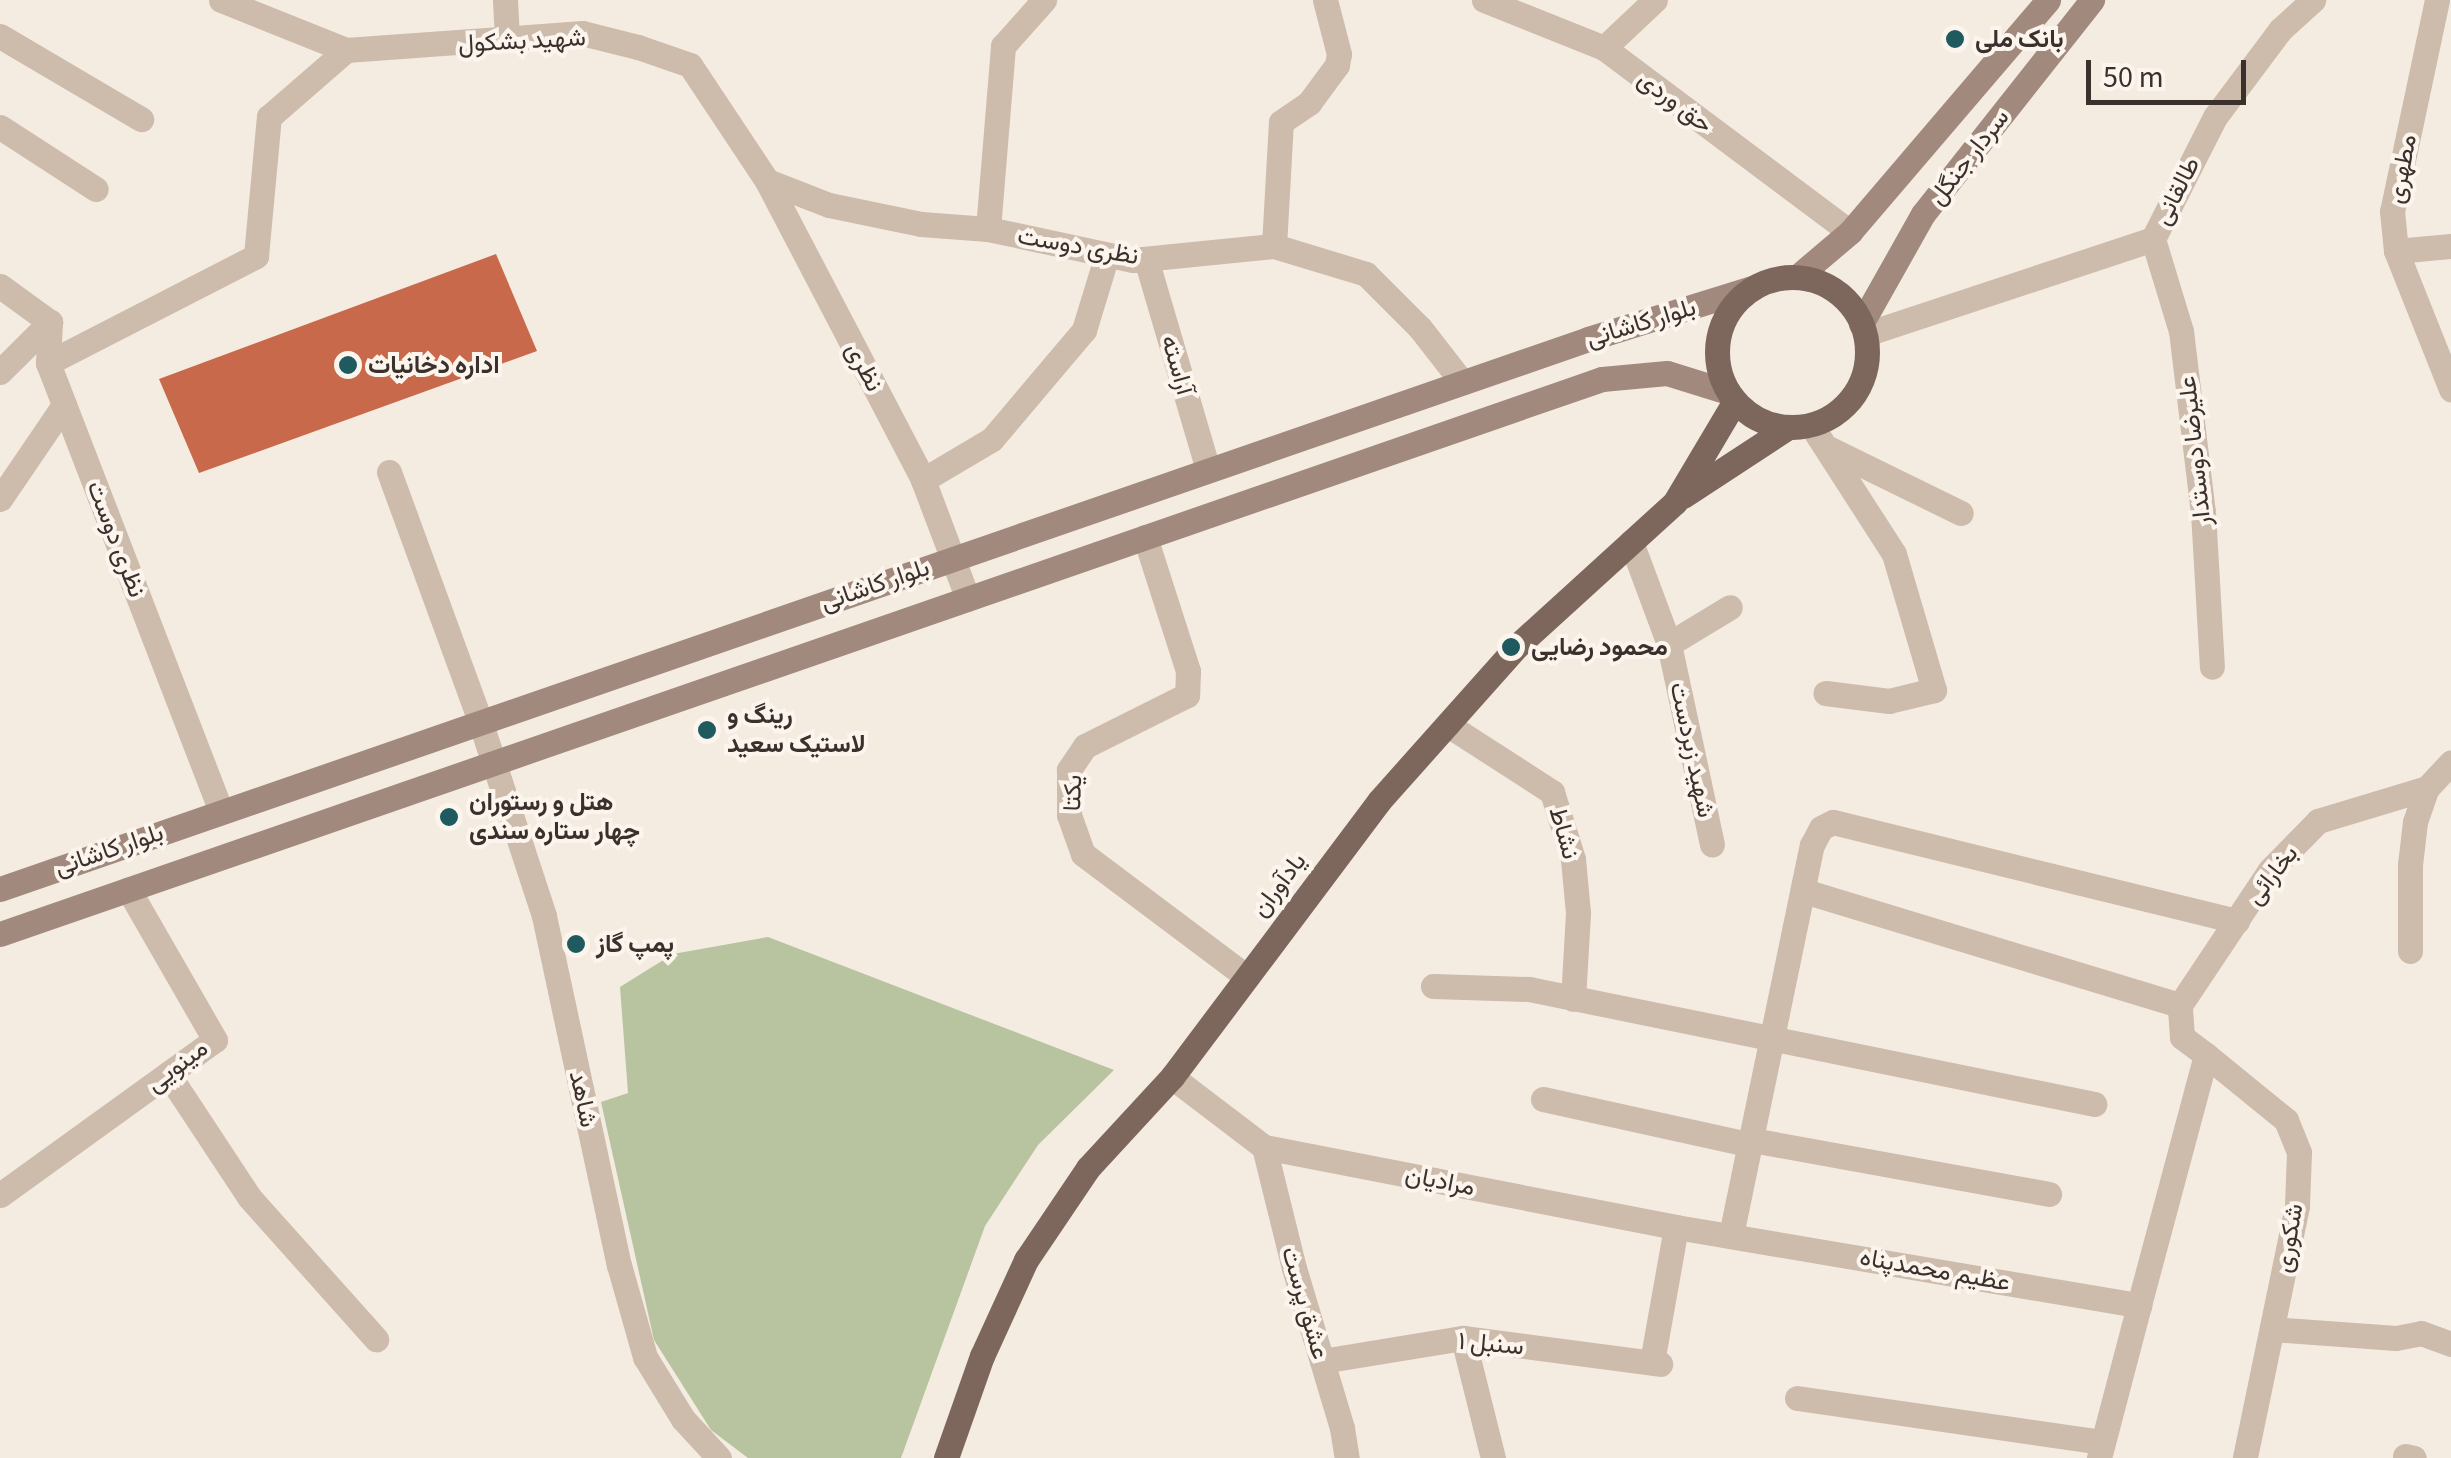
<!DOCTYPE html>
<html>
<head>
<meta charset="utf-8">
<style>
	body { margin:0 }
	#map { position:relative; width:2451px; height:1458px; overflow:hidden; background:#f4ebe1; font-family:"Source Sans 3",Vazirmatn,sans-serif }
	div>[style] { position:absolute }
	.green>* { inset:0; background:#b8c4a0 }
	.building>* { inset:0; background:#c8694b }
	.minor>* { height:25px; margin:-12.5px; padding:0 12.5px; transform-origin:12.5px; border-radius:12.5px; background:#cdbbac }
	.tertiary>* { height:25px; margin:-12.5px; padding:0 12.5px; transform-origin:12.5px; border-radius:12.5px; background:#cdbbac }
	.secondary>* { height:25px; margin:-12.5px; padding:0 12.5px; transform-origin:12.5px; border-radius:12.5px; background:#a18a7d }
	.primary>* { height:25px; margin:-12.5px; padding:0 12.5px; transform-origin:12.5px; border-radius:12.5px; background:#7d675c }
	.primary>.ring { margin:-12.5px; padding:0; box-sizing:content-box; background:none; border:25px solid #7d675c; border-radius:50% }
	.dots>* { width:28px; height:28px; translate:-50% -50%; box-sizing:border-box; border:5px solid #fbf5ee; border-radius:50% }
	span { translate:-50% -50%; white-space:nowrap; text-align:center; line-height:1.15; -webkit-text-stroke:8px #fbf5ee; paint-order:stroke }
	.poi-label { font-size:25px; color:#3b302b; font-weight:700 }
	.left { translate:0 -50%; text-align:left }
	.street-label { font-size:25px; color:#3b302b }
	.scale { position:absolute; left:2086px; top:60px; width:160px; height:45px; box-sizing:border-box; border:5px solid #3b302b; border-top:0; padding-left:12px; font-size:30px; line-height:35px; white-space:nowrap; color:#3b302b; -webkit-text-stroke:8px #fbf5ee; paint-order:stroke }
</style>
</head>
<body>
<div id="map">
	<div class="green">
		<div style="clip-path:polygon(768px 937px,1114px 1070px,1038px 1145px,985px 1226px,901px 1458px,748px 1458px,711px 1430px,654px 1340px,601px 1102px,628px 1093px,620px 987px,673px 954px)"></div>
	</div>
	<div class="building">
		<div style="clip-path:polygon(496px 254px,537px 351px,199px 473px,159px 379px)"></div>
	</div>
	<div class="minor">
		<div style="left:505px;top:0;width:39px;rotate:87deg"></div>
		<div style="left:1484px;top:0;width:129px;rotate:21.8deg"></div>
		<div style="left:1604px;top:48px;width:307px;rotate:36.8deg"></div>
		<div style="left:0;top:36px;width:164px;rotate:30.5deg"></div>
		<div style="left:1604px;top:48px;width:70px;rotate:-43.3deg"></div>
		<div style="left:0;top:127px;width:114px;rotate:32.9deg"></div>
		<div style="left:767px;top:181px;width:337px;rotate:62.4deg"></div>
		<div style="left:923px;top:480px;width:127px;rotate:69.3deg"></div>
		<div style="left:988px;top:229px;width:184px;rotate:-85.3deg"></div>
		<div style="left:1003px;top:46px;width:62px;rotate:-48.3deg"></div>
		<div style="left:2153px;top:239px;width:96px;rotate:73.1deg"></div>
		<div style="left:2181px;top:331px;width:182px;rotate:83.1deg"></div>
		<div style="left:2203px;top:512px;width:155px;rotate:86.7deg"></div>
		<div style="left:1274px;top:246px;width:124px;rotate:-86.8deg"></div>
		<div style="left:1281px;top:122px;width:34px;rotate:-34deg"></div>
		<div style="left:1309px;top:103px;width:47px;rotate:-53.6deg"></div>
		<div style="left:1337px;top:65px;width:11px;rotate:-80deg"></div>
		<div style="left:1339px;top:54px;width:56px;rotate:-104.5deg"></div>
		<div style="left:2396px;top:251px;width:55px;rotate:-5.2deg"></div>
		<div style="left:1146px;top:259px;width:220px;rotate:73.6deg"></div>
		<div style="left:0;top:286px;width:62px;rotate:35.8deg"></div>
		<div style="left:50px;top:322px;width:41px;rotate:92.8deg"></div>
		<div style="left:48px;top:363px;width:480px;rotate:68.9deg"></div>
		<div style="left:1866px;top:334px;width:302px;rotate:-18.3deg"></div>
		<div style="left:2153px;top:239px;width:137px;rotate:-63.1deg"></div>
		<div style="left:2215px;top:117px;width:109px;rotate:-53.2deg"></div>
		<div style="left:2280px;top:30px;width:45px;rotate:-42.3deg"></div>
		<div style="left:48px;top:363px;width:234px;rotate:-27.2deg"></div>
		<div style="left:256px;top:256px;width:140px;rotate:-84.7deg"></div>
		<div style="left:269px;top:117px;width:102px;rotate:-41deg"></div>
		<div style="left:0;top:372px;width:71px;rotate:-45deg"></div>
		<div style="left:1811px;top:425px;width:153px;rotate:57.2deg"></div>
		<div style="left:1894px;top:554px;width:142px;rotate:73.6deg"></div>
		<div style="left:1934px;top:690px;width:46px;rotate:166.3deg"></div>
		<div style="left:1889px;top:701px;width:64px;rotate:-172.8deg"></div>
		<div style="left:1826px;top:447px;width:150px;rotate:26.1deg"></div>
		<div style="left:389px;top:472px;width:265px;rotate:69.9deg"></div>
		<div style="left:480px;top:721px;width:205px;rotate:71.8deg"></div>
		<div style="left:544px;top:916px;width:357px;rotate:77.9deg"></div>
		<div style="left:619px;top:1265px;width:96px;rotate:74.2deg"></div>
		<div style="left:645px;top:1357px;width:73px;rotate:58.5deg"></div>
		<div style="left:683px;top:1419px;width:53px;rotate:47.3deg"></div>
		<div style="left:923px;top:480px;width:80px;rotate:-30.7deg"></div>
		<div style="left:992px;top:439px;width:143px;rotate:-49.8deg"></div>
		<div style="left:1084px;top:330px;width:78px;rotate:-73deg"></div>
		<div style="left:0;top:499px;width:114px;rotate:-55.8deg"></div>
		<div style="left:1631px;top:542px;width:109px;rotate:69.6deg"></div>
		<div style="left:1669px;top:644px;width:205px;rotate:77.9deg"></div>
		<div style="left:1669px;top:644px;width:71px;rotate:-31.2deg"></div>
		<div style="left:1448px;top:725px;width:124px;rotate:32.8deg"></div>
		<div style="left:1552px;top:792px;width:70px;rotate:72.6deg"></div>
		<div style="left:1573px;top:859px;width:54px;rotate:84.7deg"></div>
		<div style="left:1578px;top:913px;width:86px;rotate:93.3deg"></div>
		<div style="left:1804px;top:891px;width:393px;rotate:16.9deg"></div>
		<div style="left:2410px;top:951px;width:86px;rotate:-90deg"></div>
		<div style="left:2410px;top:865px;width:43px;rotate:-83.4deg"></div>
		<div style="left:2415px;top:822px;width:36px;rotate:-71deg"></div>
		<div style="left:1433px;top:986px;width:96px;rotate:1.8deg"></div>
		<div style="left:1529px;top:989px;width:577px;rotate:11.5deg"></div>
		<div style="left:2206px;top:1055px;width:103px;rotate:39.1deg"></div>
		<div style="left:2286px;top:1120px;width:35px;rotate:68deg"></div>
		<div style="left:2299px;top:1153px;width:53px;rotate:92.2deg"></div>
		<div style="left:2297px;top:1206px;width:257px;rotate:101.7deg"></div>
		<div style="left:168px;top:1074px;width:147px;rotate:56.6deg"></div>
		<div style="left:249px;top:1197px;width:191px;rotate:48.2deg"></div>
		<div style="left:1543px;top:1099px;width:214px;rotate:12.4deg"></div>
		<div style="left:1752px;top:1140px;width:302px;rotate:10.3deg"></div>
		<div style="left:1264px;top:1147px;width:125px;rotate:76.1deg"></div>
		<div style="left:1294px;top:1268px;width:167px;rotate:73.3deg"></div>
		<div style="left:1342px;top:1428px;width:30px;rotate:81deg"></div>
		<div style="left:0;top:1195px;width:265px;rotate:-35.8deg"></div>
		<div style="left:215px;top:1040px;width:174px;rotate:-119.9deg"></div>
		<div style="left:1731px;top:1235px;width:398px;rotate:-78.3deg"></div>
		<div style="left:1812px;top:845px;width:19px;rotate:-62deg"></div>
		<div style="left:1821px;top:828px;width:13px;rotate:-27deg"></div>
		<div style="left:1833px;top:822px;width:416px;rotate:13.8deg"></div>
		<div style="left:2272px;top:1329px;width:124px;rotate:4.2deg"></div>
		<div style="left:2396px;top:1338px;width:25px;rotate:-11deg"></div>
		<div style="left:2421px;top:1333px;width:32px;rotate:20deg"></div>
		<div style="left:1463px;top:1338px;width:124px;rotate:76deg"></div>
		<div style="left:1322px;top:1361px;width:143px;rotate:-9.3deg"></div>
		<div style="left:1463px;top:1338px;width:199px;rotate:7.5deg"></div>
		<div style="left:1652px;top:1362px;width:137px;rotate:-79.9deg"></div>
		<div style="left:1797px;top:1398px;width:309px;rotate:8.2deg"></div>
		<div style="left:2405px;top:1456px;width:9px;rotate:13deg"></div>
		<div style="left:2099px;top:1458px;width:158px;rotate:-75.3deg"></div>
	</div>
	<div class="tertiary">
		<div style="left:221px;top:0;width:135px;rotate:21.8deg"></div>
		<div style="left:346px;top:50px;width:237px;rotate:-4.1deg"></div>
		<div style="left:582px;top:33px;width:58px;rotate:14deg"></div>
		<div style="left:638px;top:47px;width:55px;rotate:19.1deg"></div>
		<div style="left:690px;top:65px;width:139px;rotate:56.4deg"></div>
		<div style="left:767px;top:181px;width:66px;rotate:21.2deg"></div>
		<div style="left:829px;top:205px;width:94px;rotate:11.7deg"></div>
		<div style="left:921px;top:224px;width:67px;rotate:4.3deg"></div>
		<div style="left:988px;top:229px;width:148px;rotate:12.1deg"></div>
		<div style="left:1133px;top:260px;width:142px;rotate:-5.7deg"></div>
		<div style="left:1274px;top:246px;width:96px;rotate:16.9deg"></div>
		<div style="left:1366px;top:274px;width:76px;rotate:45deg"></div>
		<div style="left:1420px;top:328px;width:68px;rotate:52.1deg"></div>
		<div style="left:2437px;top:0;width:216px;rotate:102deg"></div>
		<div style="left:2392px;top:211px;width:40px;rotate:84.3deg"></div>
		<div style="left:2396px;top:251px;width:149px;rotate:68.3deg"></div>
		<div style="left:1145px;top:537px;width:141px;rotate:72.2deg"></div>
		<div style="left:1188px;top:671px;width:24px;rotate:92deg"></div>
		<div style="left:1187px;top:695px;width:114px;rotate:153.4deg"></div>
		<div style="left:1085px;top:746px;width:29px;rotate:124deg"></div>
		<div style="left:1069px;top:770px;width:45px;rotate:90deg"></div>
		<div style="left:1069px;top:815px;width:41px;rotate:70.3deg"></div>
		<div style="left:1083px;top:854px;width:205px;rotate:36.9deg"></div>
		<div style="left:1172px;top:1077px;width:116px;rotate:37.3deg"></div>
		<div style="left:1264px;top:1147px;width:420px;rotate:11deg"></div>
		<div style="left:1676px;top:1227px;width:470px;rotate:9.6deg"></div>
		<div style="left:2139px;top:1305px;width:259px;rotate:-75deg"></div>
		<div style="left:2206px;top:1055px;width:30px;rotate:-143deg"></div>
		<div style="left:2182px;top:1037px;width:32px;rotate:-94deg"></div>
		<div style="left:2180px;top:1005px;width:162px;rotate:-56.3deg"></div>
		<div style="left:2270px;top:870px;width:69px;rotate:-45.6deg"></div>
		<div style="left:2318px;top:821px;width:114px;rotate:-16.8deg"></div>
		<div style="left:2427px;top:788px;width:35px;rotate:-47deg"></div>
	</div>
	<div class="secondary">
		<div style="left:1797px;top:277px;width:70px;rotate:-40.3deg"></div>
		<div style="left:1850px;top:232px;width:305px;rotate:-49.5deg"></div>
		<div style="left:1861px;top:324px;width:126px;rotate:-60.6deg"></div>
		<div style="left:1923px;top:214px;width:273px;rotate:-51.7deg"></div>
		<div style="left:0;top:889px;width:1681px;rotate:-19.1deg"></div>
		<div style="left:1588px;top:339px;width:172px;rotate:-17.3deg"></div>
		<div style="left:0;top:934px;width:1695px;rotate:-19.11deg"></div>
		<div style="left:1602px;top:379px;width:65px;rotate:-5.3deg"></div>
		<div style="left:1667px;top:373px;width:64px;rotate:17.3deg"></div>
	</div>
	<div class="primary">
		<div class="ring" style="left:1717px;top:277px;width:125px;height:125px"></div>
		<div style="left:1683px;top:496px;width:124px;rotate:-33.2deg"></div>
		<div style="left:946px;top:1458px;width:108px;rotate:-70.6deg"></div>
		<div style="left:982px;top:1356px;width:106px;rotate:-65.4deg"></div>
		<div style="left:1026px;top:1260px;width:111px;rotate:-56deg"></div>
		<div style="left:1088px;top:1168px;width:124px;rotate:-47.3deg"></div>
		<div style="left:1172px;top:1077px;width:345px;rotate:-53.1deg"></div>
		<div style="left:1379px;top:801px;width:208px;rotate:-48.3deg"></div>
		<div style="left:1517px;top:646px;width:214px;rotate:-42.3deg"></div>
		<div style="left:1675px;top:502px;width:117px;rotate:-59.3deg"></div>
	</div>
	<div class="dots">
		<div style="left:1955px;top:39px;background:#1f5a5e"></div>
		<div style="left:348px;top:365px;background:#1f5a5e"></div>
		<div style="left:1511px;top:647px;background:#1f5a5e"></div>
		<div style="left:707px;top:730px;background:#1f5a5e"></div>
		<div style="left:449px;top:817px;background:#1f5a5e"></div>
		<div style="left:576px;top:944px;background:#1f5a5e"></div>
	</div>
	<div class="poi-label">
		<span class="left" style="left:1975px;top:39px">بانک ملی</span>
		<span class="left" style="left:368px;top:365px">اداره دخانیات</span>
		<span class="left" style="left:1531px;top:647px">محمود رضایی</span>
		<span class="left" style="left:727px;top:730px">رینگ و<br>لاستیک سعید</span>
		<span class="left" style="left:469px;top:817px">هتل و رستوران<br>چهار ستاره سندی</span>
		<span class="left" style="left:596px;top:944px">پمپ گاز</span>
	</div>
	<div class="street-label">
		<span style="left:522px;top:41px;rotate:-3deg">شهید بشکول</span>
		<span style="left:1675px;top:102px;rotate:37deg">حق وردی</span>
		<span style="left:1969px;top:157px;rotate:-52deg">سردار جنگل</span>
		<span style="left:2402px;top:169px;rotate:-79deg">مطهری</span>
		<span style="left:2177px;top:191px;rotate:-63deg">طالقانی</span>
		<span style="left:1078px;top:246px;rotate:10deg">نظری دوست</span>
		<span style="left:1641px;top:323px;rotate:-17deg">بلوار کاشانی</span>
		<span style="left:1177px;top:365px;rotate:74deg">آراسته</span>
		<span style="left:864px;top:367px;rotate:62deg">نظری</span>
		<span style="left:2195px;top:451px;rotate:-96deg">علیرضا دوستدار</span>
		<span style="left:116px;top:539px;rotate:69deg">نظری دوست</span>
		<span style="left:875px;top:585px;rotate:-19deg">بلوار کاشانی</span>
		<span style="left:1692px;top:750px;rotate:78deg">شهید زبردست</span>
		<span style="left:1073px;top:793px;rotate:-88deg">یکتا</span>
		<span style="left:1564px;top:833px;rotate:74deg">نشاط</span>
		<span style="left:109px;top:850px;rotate:-19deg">بلوار کاشانی</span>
		<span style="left:2272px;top:875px;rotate:-52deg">بخارائی</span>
		<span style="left:1279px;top:885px;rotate:-53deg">یادآوران</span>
		<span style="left:177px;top:1066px;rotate:-37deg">مینویی</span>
		<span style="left:583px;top:1099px;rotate:78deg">شاهد</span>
		<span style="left:1440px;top:1181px;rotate:11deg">مرادیان</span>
		<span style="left:2289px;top:1238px;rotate:-80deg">شکوری</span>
		<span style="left:1935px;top:1270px;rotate:10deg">عظیم محمدپناه</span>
		<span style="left:1305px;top:1303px;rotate:74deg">عشق پرست</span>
		<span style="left:1491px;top:1344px;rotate:5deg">سنبل ۱</span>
	</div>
	<div class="scale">50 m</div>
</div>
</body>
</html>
